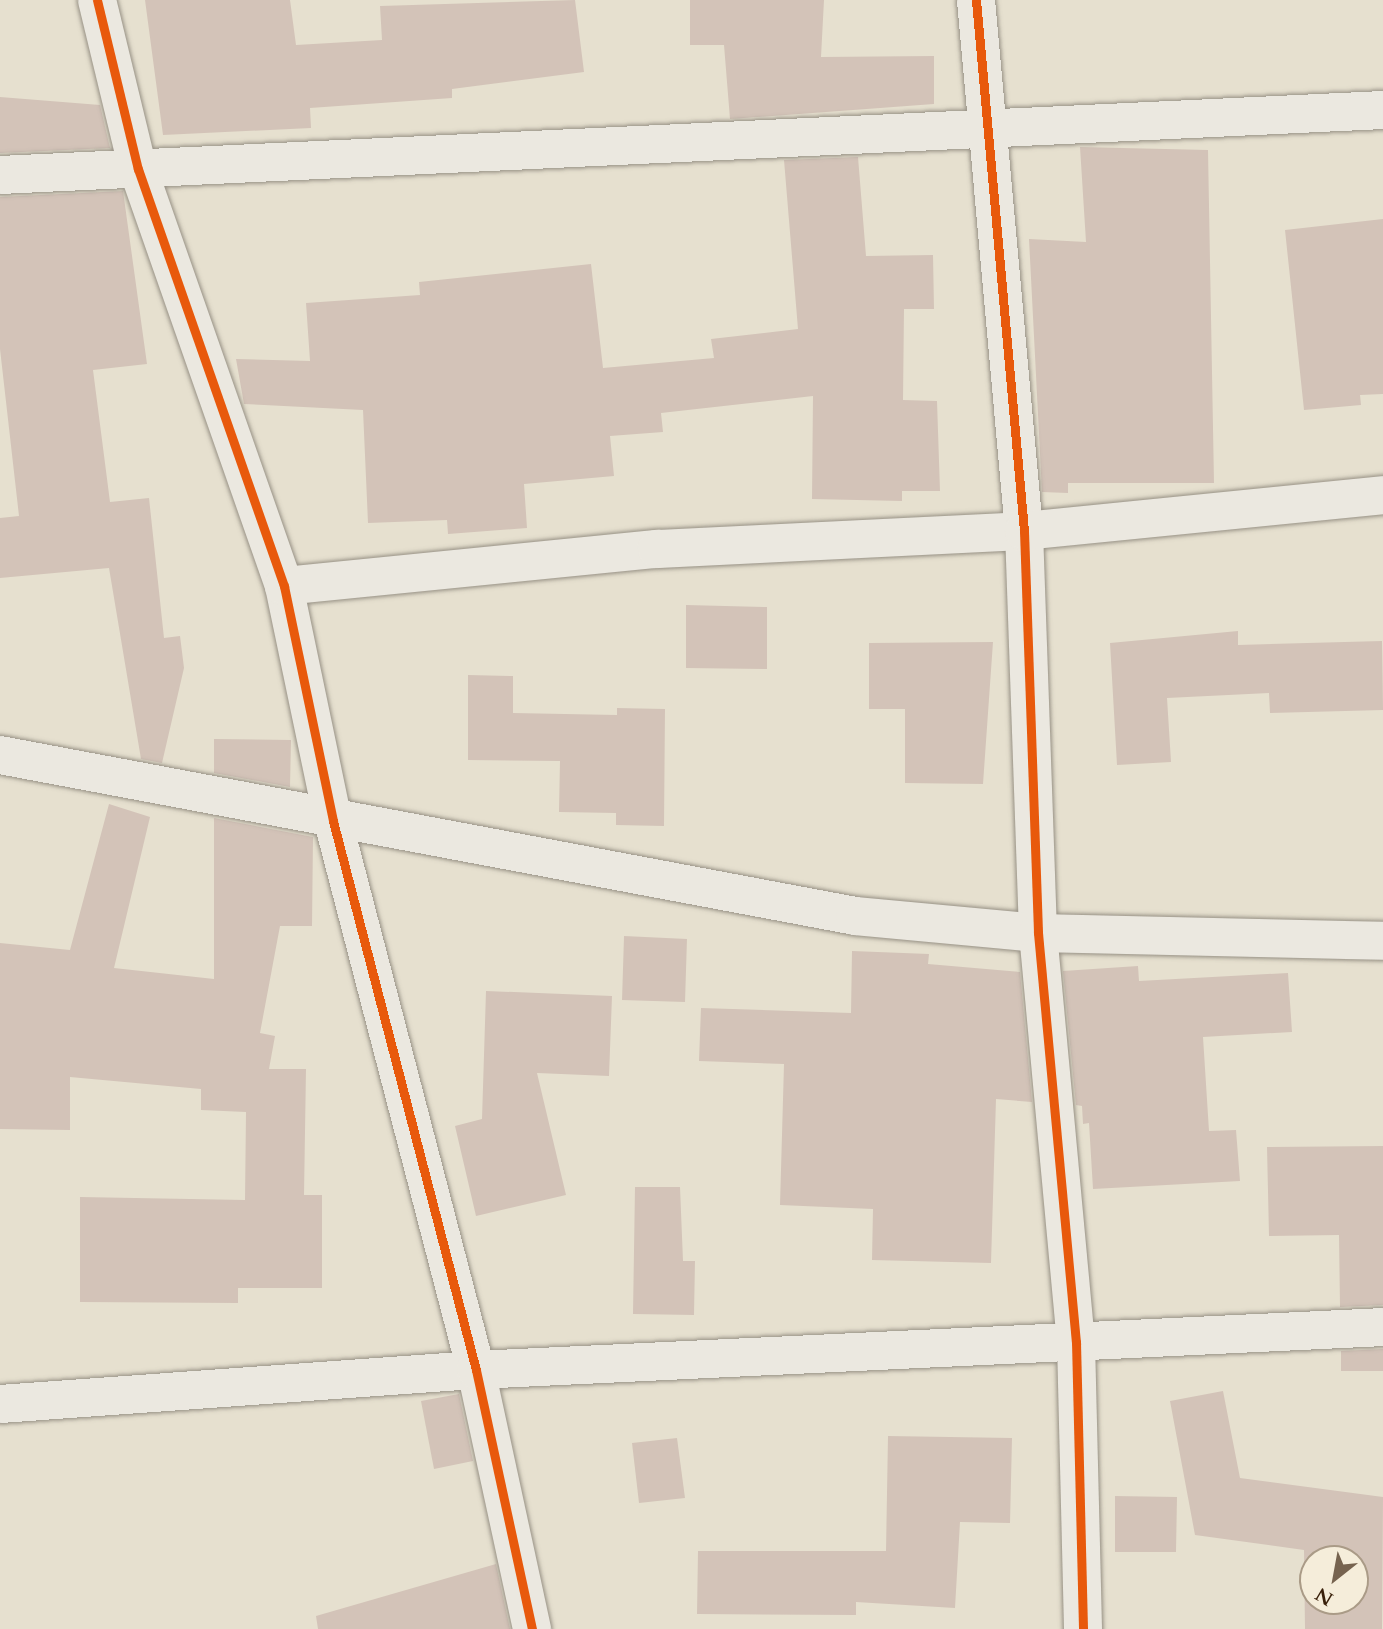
<!DOCTYPE html>
<html>
<head>
<meta charset="utf-8">
<style>
	body { margin:0 }
	#map { position:relative; width:1383px; height:1629px; overflow:hidden; background:#e6e0cf; font-family:Cardo,serif }
	div>[style] { position:absolute }
	.building>* { inset:0; background:#d3c3b8 }
	.roads { filter:drop-shadow(0 0 2px #979185) drop-shadow(0 0 2px #979185) }
	.minor>* { height:38px; margin:-19px; padding:0 19px; transform-origin:19px; border-radius:19px; background:#ebe8e0 }
	.cycleway>* { height:9px; margin:-4.5px; padding:0 4.5px; transform-origin:4.5px; border-radius:4.5px; background:#e8590c }
	span { translate:-50% -50%; white-space:nowrap; text-align:center; line-height:1.15; -webkit-text-stroke:5px #f5edda; paint-order:stroke }
	.north { position:absolute; left:1299px; top:1545px; width:70px; height:70px; box-sizing:border-box; background:#f5edda; border:2px solid #aa9b87; border-radius:50%; rotate:211deg; font-size:19px; font-weight:700; line-height:28px; text-align:center; color:#39200a }
	.north::after { content:''; display:block; margin:auto; width:24px; height:32px; background:#76634f; clip-path:polygon(50% 0,100% 100%,50% 72%,0 100%) }
</style>
</head>
<body>
<div id="map">
	<div class="building">
		<div style="clip-path:polygon(145px 0,290px 0,296px 45px,382px 40px,380px 6px,575px 0,584px 72px,452px 89px,452px 98px,310px 108px,311px 128px,163px 135px)"></div>
		<div style="clip-path:polygon(690px 0,824px 0,821px 57px,934px 56px,934px 104px,730px 119px,724px 45px,690px 45px)"></div>
		<div style="clip-path:polygon(0 97px,100px 105px,110px 148px,0 153px)"></div>
		<div style="clip-path:polygon(1080px 147px,1208px 150px,1214px 483px,1068px 483px,1068px 493px,1042px 492px,1029px 239px,1086px 242px)"></div>
		<div style="clip-path:polygon(858px 157px,866px 256px,933px 255px,934px 309px,904px 309px,903px 400px,937px 401px,940px 491px,902px 491px,902px 501px,812px 499px,813px 396px,661px 413px,663px 432px,610px 436px,614px 476px,524px 484px,527px 528px,448px 534px,447px 520px,368px 523px,363px 410px,244px 404px,236px 359px,310px 361px,306px 303px,420px 295px,419px 282px,591px 264px,603px 368px,714px 358px,711px 339px,798px 329px,784px 160px)"></div>
		<div style="clip-path:polygon(123px 191px,147px 364px,93px 370px,110px 502px,149px 498px,164px 638px,180px 636px,184px 668px,162px 763px,141px 759px,109px 568px,0 578px,0 518px,19px 516px,0 349px,0 197px)"></div>
		<div style="clip-path:polygon(1383px 219px,1383px 394px,1360px 395px,1361px 405px,1304px 410px,1285px 230px)"></div>
		<div style="clip-path:polygon(686px 605px,767px 607px,767px 669px,686px 668px)"></div>
		<div style="clip-path:polygon(1238px 631px,1238px 645px,1382px 641px,1383px 710px,1270px 713px,1269px 693px,1167px 698px,1171px 762px,1117px 765px,1110px 643px)"></div>
		<div style="clip-path:polygon(993px 642px,983px 784px,905px 783px,905px 709px,869px 709px,869px 643px)"></div>
		<div style="clip-path:polygon(468px 675px,513px 676px,513px 713px,617px 715px,617px 708px,665px 709px,664px 826px,616px 825px,616px 813px,559px 812px,560px 761px,468px 760px)"></div>
		<div style="clip-path:polygon(214px 739px,291px 740px,290px 787px,214px 773px)"></div>
		<div style="clip-path:polygon(109px 804px,150px 817px,114px 968px,214px 979px,214px 818px,313px 837px,312px 926px,280px 926px,260px 1033px,275px 1036px,269px 1069px,306px 1069px,304px 1195px,322px 1195px,322px 1288px,238px 1288px,238px 1303px,80px 1302px,80px 1197px,245px 1200px,246px 1112px,201px 1110px,201px 1089px,70px 1077px,70px 1130px,0 1129px,0 943px,70px 950px)"></div>
		<div style="clip-path:polygon(624px 936px,687px 939px,685px 1002px,622px 1000px)"></div>
		<div style="clip-path:polygon(852px 951px,929px 954px,928px 964px,1020px 972px,1032px 1102px,996px 1099px,991px 1263px,872px 1260px,873px 1209px,780px 1205px,784px 1064px,699px 1061px,701px 1008px,851px 1013px)"></div>
		<div style="clip-path:polygon(1138px 966px,1139px 981px,1288px 973px,1292px 1032px,1203px 1037px,1209px 1131px,1236px 1130px,1240px 1181px,1093px 1189px,1089px 1123px,1083px 1124px,1082px 1106px,1076px 1105px,1063px 971px)"></div>
		<div style="clip-path:polygon(486px 991px,612px 996px,609px 1076px,537px 1073px,566px 1195px,476px 1216px,455px 1126px,482px 1119px)"></div>
		<div style="clip-path:polygon(1383px 1146px,1383px 1305px,1340px 1307px,1339px 1235px,1269px 1236px,1267px 1147px)"></div>
		<div style="clip-path:polygon(635px 1187px,680px 1187px,683px 1261px,695px 1261px,694px 1315px,633px 1314px)"></div>
		<div style="clip-path:polygon(1383px 1349px,1383px 1371px,1341px 1371px,1341px 1351px)"></div>
		<div style="clip-path:polygon(evenodd,1223px 1391px,1240px 1478px,1383px 1497px,1382px 1629px,1305px 1629px,1304px 1550px,1195px 1535px,1170px 1401px,1223px 1391px,1313px 1559px,1355px 1559px,1355px 1601px,1313px 1601px,1313px 1559px)"></div>
		<div style="clip-path:polygon(459px 1394px,473px 1461px,434px 1469px,421px 1401px)"></div>
		<div style="clip-path:polygon(888px 1436px,1012px 1438px,1010px 1523px,960px 1522px,955px 1608px,856px 1602px,856px 1615px,697px 1614px,698px 1551px,886px 1551px)"></div>
		<div style="clip-path:polygon(677px 1438px,685px 1498px,639px 1503px,632px 1443px)"></div>
		<div style="clip-path:polygon(1115px 1496px,1177px 1497px,1176px 1552px,1115px 1552px)"></div>
		<div style="clip-path:polygon(496px 1564px,510px 1629px,318px 1629px,316px 1616px)"></div>
	</div>
	<div class="roads">
		<div class="minor">
			<div style="left:97px;top:0;width:174px;rotate:76.4deg"></div>
			<div style="left:138px;top:169px;width:442px;rotate:70.7deg"></div>
			<div style="left:284px;top:586px;width:240px;rotate:78.2deg"></div>
			<div style="left:333px;top:821px;width:567px;rotate:75.4deg"></div>
			<div style="left:476px;top:1370px;width:265px;rotate:77.8deg"></div>
			<div style="left:976px;top:0;width:533px;rotate:84.83deg"></div>
			<div style="left:1024px;top:531px;width:402px;rotate:88deg"></div>
			<div style="left:1038px;top:933px;width:411px;rotate:84.7deg"></div>
			<div style="left:1076px;top:1342px;width:287px;rotate:88.6deg"></div>
			<div style="left:0;top:175px;width:1385px;rotate:-2.69deg"></div>
			<div style="left:284px;top:586px;width:375px;rotate:-5.7deg"></div>
			<div style="left:657px;top:549px;width:367px;rotate:-2.8deg"></div>
			<div style="left:1024px;top:531px;width:361px;rotate:-5.7deg"></div>
			<div style="left:0;top:755px;width:870px;rotate:10.66deg"></div>
			<div style="left:855px;top:916px;width:184px;rotate:5.3deg"></div>
			<div style="left:1038px;top:933px;width:345px;rotate:1.3deg"></div>
			<div style="left:0;top:1404px;width:477px;rotate:-4.1deg"></div>
			<div style="left:476px;top:1370px;width:908px;rotate:-2.71deg"></div>
		</div>
	</div>
	<div class="cycleway">
		<div style="left:97px;top:0;width:174px;rotate:76.4deg"></div>
		<div style="left:138px;top:169px;width:442px;rotate:70.7deg"></div>
		<div style="left:284px;top:586px;width:240px;rotate:78.2deg"></div>
		<div style="left:333px;top:821px;width:567px;rotate:75.4deg"></div>
		<div style="left:476px;top:1370px;width:265px;rotate:77.8deg"></div>
		<div style="left:976px;top:0;width:533px;rotate:84.83deg"></div>
		<div style="left:1024px;top:531px;width:402px;rotate:88deg"></div>
		<div style="left:1038px;top:933px;width:411px;rotate:84.7deg"></div>
		<div style="left:1076px;top:1342px;width:287px;rotate:88.6deg"></div>
	</div>
	<div class="north">N</div>
</div>
</body>
</html>
